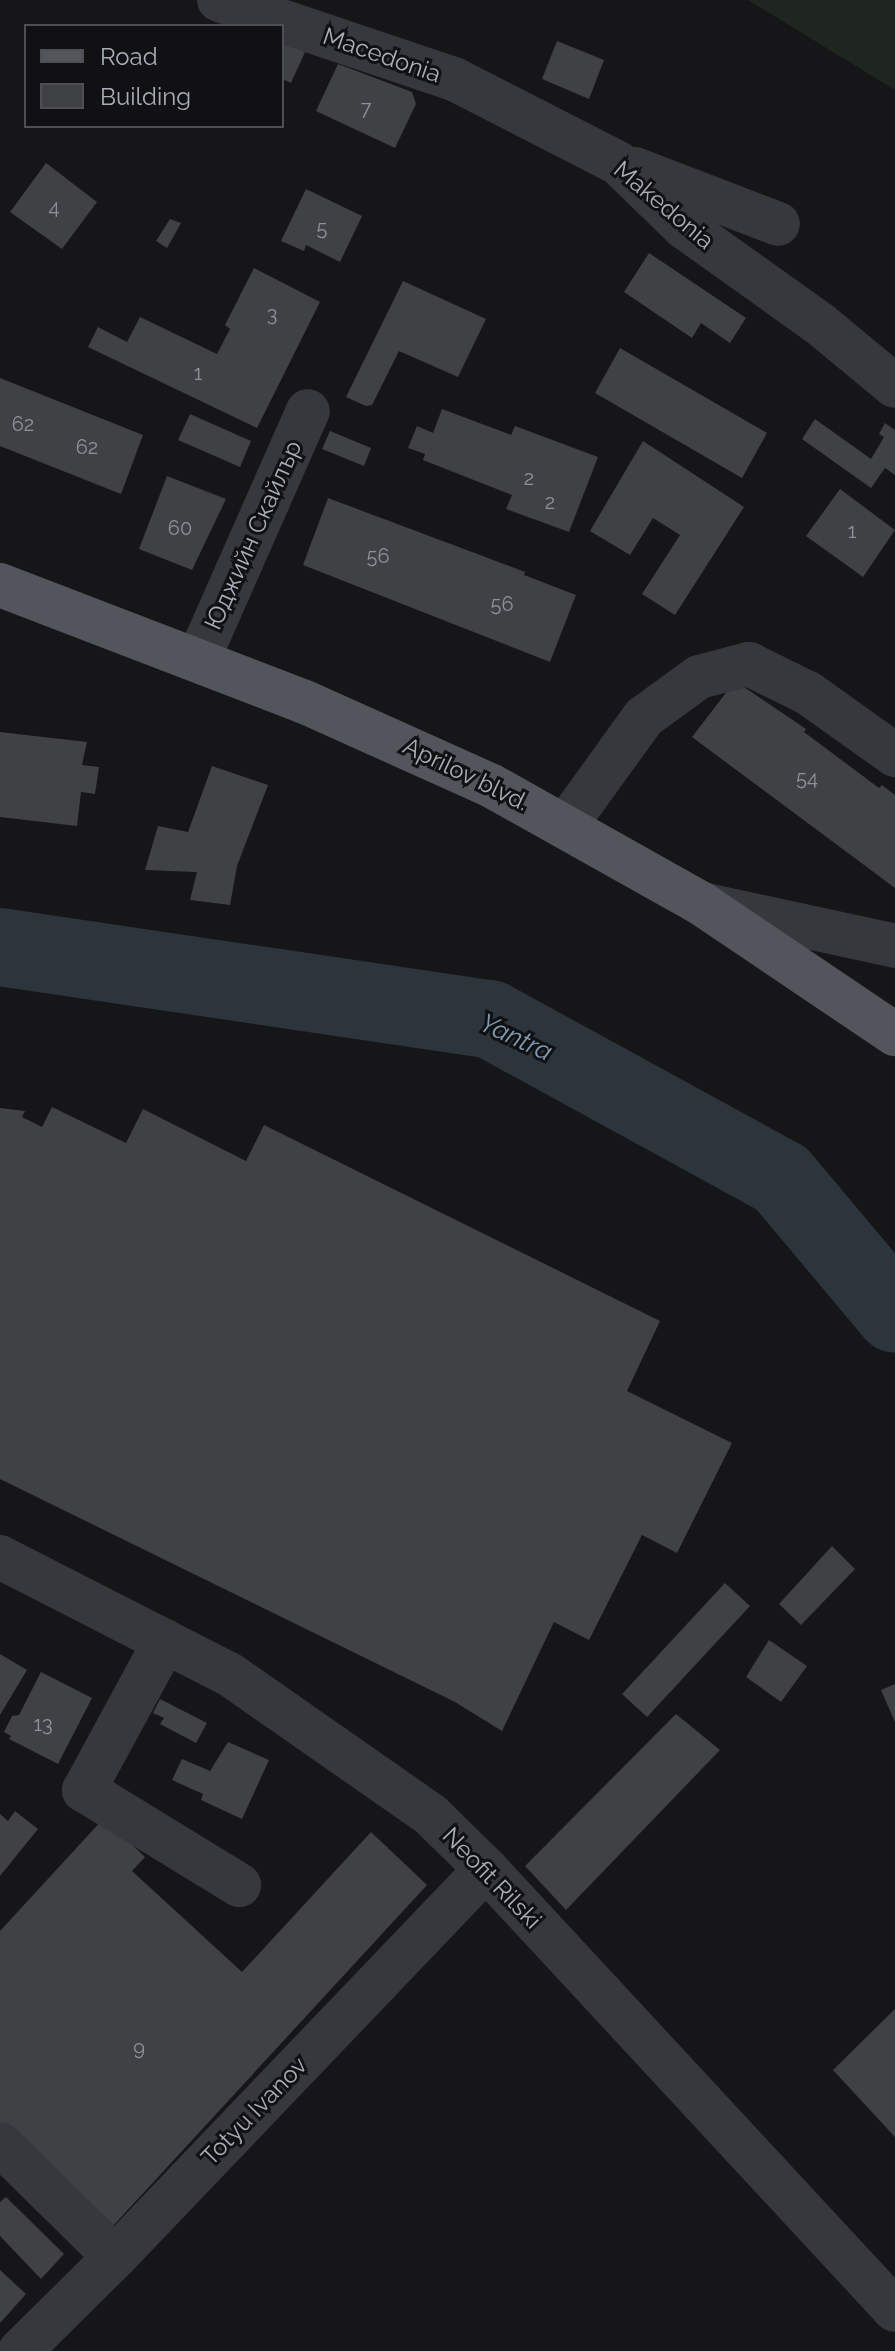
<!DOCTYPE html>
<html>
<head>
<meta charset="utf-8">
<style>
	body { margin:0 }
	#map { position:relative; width:895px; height:2351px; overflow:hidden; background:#161618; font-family:Raleway,sans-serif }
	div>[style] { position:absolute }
	.green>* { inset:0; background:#1e261f }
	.river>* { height:78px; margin:-39px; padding:0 39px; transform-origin:39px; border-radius:39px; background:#2c353c }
	.building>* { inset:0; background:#404145 }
	.minor>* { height:44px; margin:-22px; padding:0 22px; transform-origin:22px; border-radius:22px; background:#37383d }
	.major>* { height:44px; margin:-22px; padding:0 22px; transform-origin:22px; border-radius:22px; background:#53555c }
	span { translate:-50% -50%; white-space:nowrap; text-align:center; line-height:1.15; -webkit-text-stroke:6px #111113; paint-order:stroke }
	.number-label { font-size:20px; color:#8e929b }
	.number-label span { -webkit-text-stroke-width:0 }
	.street-label { font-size:24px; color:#a8adb8 }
	.water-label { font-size:26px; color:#7f9bb3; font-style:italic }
	.legend { position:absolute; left:24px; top:24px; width:260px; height:104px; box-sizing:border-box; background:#111113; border:2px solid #4d4f55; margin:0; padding:10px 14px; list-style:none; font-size:24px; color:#a8adb8 }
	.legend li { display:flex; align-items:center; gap:16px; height:40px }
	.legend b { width:40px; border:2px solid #4d4f55 }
</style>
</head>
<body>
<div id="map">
	<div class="green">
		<div style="clip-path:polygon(748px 0,895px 0,895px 90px)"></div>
	</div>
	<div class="river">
		<div style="left:0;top:947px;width:495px;rotate:8.4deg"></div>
		<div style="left:490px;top:1019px;width:332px;rotate:28.7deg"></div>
		<div style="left:781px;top:1178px;width:177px;rotate:50deg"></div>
	</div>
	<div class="building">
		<div style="clip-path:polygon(282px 41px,305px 52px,291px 83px,282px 79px)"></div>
		<div style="clip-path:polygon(557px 41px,604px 60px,589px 99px,542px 79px)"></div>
		<div style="clip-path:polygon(338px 64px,412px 92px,416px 104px,395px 148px,316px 111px)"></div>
		<div style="clip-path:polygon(46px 163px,97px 202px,62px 249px,10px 212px)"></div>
		<div style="clip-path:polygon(306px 189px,362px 216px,340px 262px,306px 245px,304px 251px,281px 241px)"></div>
		<div style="clip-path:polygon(170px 219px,181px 223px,167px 248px,156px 241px)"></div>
		<div style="clip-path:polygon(649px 253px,746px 318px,730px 343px,701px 323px,692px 338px,624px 292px)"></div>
		<div style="clip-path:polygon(254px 268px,320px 302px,257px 428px,88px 347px,98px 327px,127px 342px,140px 317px,217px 354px,230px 329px,225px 325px)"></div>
		<div style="clip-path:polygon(403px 281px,486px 319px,458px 377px,399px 351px,372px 405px,366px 406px,346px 397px)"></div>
		<div style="clip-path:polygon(620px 348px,767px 433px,742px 478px,595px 393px)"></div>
		<div style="clip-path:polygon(0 378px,143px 435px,121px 494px,0 446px)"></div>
		<div style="clip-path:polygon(442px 409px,511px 435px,515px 426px,598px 457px,569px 532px,506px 509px,512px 495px,423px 460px,425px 454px,408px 448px,417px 426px,433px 433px)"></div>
		<div style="clip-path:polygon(190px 414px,251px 441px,240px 467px,178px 440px)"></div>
		<div style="clip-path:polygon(815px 419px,871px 459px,884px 437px,879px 434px,885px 423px,895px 430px,895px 475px,885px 468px,871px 488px,802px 439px)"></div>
		<div style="clip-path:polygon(330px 431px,371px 448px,364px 466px,322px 449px)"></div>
		<div style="clip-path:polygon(643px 441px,744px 507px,675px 615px,642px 594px,680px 535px,653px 518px,630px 555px,590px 531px)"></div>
		<div style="clip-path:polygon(167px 476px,226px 499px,192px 570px,139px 549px)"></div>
		<div style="clip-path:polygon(840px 489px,895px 530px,863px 577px,806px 536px)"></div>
		<div style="clip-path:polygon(328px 498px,525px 572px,524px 575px,576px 595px,550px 662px,303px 565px)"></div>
		<div style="clip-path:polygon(735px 681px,806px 729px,804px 732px,879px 788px,882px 785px,895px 795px,895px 888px,692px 737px)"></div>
		<div style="clip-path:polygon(0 732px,87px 742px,82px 765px,99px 767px,95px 794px,81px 792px,77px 826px,0 817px)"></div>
		<div style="clip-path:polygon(212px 766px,268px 785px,237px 866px,230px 905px,190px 900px,197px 872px,145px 870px,158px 826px,188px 832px)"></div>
		<div style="clip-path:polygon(52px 1107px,126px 1143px,143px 1109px,246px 1161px,264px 1125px,660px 1321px,627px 1391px,732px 1443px,677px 1553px,642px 1535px,589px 1640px,554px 1622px,502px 1731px,455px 1702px,0 1479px,0 1108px,25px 1111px,22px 1117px,42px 1127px)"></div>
		<div style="clip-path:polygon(832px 1546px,855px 1569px,801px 1625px,779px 1604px)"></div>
		<div style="clip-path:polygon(725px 1583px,750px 1606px,647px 1717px,622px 1694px)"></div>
		<div style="clip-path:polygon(769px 1640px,807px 1666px,781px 1702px,746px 1677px)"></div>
		<div style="clip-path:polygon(0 1654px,27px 1670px,0 1715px)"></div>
		<div style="clip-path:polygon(41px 1672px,92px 1698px,58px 1764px,9px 1739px,11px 1736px,4px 1732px,12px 1716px,19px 1715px)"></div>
		<div style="clip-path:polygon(895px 1684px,895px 1722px,881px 1690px)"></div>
		<div style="clip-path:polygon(160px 1699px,207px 1723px,196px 1743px,160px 1724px,164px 1718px,153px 1713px)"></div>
		<div style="clip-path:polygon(676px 1714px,720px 1750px,566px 1910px,525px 1866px)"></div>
		<div style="clip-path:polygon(228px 1742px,269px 1760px,242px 1819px,201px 1800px,203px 1794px,172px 1780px,182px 1759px,210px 1771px)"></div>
		<div style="clip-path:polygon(15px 1811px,38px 1829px,0 1876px,0 1814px,8px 1821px)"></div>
		<div style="clip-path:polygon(104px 1818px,145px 1857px,132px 1871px,242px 1972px,371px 1832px,427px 1885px,112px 2227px,0 2124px,0 1931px)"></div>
		<div style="clip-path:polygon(895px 2009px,895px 2137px,833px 2070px)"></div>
		<div style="clip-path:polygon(6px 2197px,64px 2254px,41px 2279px,0 2236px,0 2202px)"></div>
		<div style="clip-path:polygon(0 2270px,26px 2294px,0 2323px)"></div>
	</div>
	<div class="minor">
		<div style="left:219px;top:0;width:248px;rotate:18.6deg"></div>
		<div style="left:454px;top:79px;width:184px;rotate:27.1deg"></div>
		<div style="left:618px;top:163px;width:92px;rotate:44.1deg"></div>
		<div style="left:684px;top:227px;width:167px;rotate:35.5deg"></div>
		<div style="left:820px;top:324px;width:97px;rotate:39.6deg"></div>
		<div style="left:635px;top:169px;width:153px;rotate:21deg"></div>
		<div style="left:198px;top:660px;width:272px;rotate:-66.2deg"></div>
		<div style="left:566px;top:825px;width:133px;rotate:-54.2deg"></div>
		<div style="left:644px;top:717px;width:68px;rotate:-36deg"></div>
		<div style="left:699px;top:677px;width:52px;rotate:-14.6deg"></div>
		<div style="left:749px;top:664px;width:66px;rotate:26.2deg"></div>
		<div style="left:808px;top:693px;width:107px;rotate:35.5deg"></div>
		<div style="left:706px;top:905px;width:193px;rotate:12.2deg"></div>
		<div style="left:0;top:1557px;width:257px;rotate:27.1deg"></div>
		<div style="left:229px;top:1674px;width:246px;rotate:34.9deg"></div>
		<div style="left:431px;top:1815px;width:77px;rotate:44.5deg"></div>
		<div style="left:486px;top:1869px;width:601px;rotate:47.16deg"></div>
		<div style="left:165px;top:1641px;width:170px;rotate:118.5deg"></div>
		<div style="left:84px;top:1790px;width:182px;rotate:31.5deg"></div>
		<div style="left:0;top:2144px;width:161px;rotate:44.5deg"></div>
		<div style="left:20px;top:2351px;width:134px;rotate:-44.7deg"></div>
		<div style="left:115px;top:2257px;width:537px;rotate:-46.28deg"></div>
	</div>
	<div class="major">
		<div style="left:0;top:585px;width:327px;rotate:21deg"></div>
		<div style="left:305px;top:702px;width:203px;rotate:24.2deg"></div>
		<div style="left:490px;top:785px;width:243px;rotate:29.3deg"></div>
		<div style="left:702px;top:904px;width:233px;rotate:34deg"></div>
	</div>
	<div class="number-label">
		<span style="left:366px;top:108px">7</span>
		<span style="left:54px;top:207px">4</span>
		<span style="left:322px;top:228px">5</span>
		<span style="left:272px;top:314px">3</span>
		<span style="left:198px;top:373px">1</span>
		<span style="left:23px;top:424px">62</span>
		<span style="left:87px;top:447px">62</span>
		<span style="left:529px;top:478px">2</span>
		<span style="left:550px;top:502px">2</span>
		<span style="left:180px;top:528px">60</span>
		<span style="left:852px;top:531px">1</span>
		<span style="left:378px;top:556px">56</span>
		<span style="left:502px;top:604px">56</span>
		<span style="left:807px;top:778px">54</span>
		<span style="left:43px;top:1724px">13</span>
		<span style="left:139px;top:2048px">9</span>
	</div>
	<div class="street-label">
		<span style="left:382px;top:55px;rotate:19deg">Macedonia</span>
		<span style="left:664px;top:205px;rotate:40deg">Makedonia</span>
		<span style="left:253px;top:535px;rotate:-66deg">Юджийн Скайлър</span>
		<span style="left:466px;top:774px;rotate:26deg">Aprilov blvd.</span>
		<span style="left:492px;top:1878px;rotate:46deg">Neofit Rilski</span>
		<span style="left:254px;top:2111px;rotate:-46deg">Totyu Ivanov</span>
	</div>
	<div class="water-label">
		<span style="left:516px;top:1038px;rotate:25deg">Yantra</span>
	</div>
	<ul class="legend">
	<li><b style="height:10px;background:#53555c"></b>Road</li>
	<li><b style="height:22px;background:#404145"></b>Building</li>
	</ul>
</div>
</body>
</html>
